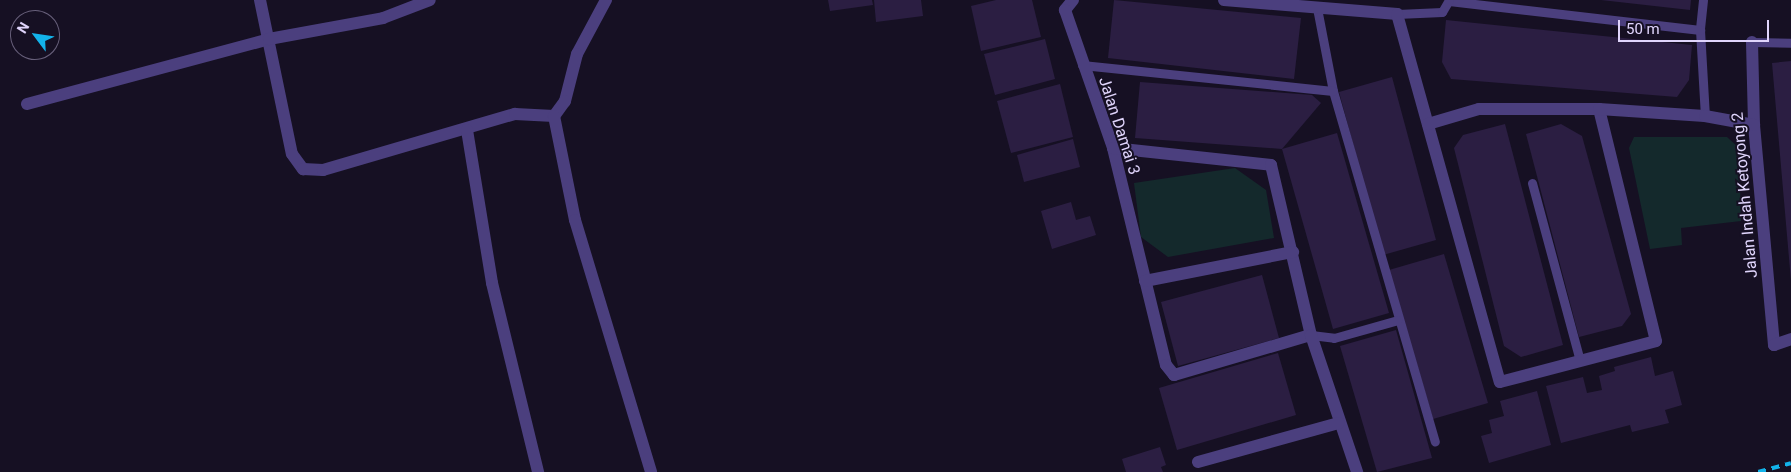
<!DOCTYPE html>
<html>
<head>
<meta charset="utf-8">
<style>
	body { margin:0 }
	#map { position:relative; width:1791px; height:472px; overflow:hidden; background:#161023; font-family:Roboto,sans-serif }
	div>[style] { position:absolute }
	.green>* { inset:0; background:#14292c }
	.building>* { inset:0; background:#2b1e42 }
	.lane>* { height:9px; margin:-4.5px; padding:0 4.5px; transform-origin:4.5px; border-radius:4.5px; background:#4b3f7e }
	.street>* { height:12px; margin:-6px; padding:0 6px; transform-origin:6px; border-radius:6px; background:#4b3f7e }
	.rail>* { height:4px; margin-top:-2px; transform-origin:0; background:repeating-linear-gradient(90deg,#13b3ea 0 8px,transparent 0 14px) }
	span { translate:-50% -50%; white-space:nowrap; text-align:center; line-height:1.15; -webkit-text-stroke:4px #161023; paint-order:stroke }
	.street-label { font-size:16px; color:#e0d5fc }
	.north { position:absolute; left:10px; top:10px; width:50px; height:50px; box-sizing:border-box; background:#161023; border:1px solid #675f7a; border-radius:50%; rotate:301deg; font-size:14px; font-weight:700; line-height:20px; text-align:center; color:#e0d5fc }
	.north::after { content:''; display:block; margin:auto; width:18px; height:22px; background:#13b3ea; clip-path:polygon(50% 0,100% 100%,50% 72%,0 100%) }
	.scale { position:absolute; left:1618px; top:20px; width:151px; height:22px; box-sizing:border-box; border:2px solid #e0d5fc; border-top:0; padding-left:6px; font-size:15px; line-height:18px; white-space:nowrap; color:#e0d5fc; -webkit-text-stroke:4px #161023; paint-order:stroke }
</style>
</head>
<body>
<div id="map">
	<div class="green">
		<div style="clip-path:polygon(1634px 137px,1727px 137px,1739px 148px,1741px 221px,1681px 228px,1682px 245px,1650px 249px,1629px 148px)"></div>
		<div style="clip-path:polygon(1235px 168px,1266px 190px,1274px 238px,1168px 257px,1141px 237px,1134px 183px)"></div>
	</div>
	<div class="building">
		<div style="clip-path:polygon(828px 0,872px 0,873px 5px,830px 11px)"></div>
		<div style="clip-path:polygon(874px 0,921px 0,923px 16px,876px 22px)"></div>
		<div style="clip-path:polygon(996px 0,1032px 0,1041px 37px,981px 51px,971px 6px)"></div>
		<div style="clip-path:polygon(1114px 0,1301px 18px,1294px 79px,1108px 58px)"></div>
		<div style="clip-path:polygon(1601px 0,1691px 0,1690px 10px)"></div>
		<div style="clip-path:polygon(1446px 20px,1692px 45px,1689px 80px,1677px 97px,1451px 79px,1442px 62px)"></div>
		<div style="clip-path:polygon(1045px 39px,1055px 79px,995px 95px,984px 54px)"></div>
		<div style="clip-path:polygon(1791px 61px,1791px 281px,1772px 63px)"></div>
		<div style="clip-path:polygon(1392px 77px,1436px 240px,1383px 255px,1339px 92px)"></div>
		<div style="clip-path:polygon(1140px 82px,1312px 95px,1321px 103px,1282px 149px,1135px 138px)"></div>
		<div style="clip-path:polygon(1060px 84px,1073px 137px,1011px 153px,997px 101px)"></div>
		<div style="clip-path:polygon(1505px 124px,1563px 345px,1521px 357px,1504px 346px,1454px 148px,1463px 135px)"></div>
		<div style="clip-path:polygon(1561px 124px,1582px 136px,1631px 314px,1622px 326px,1579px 337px,1526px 134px)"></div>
		<div style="clip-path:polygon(1337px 133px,1389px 313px,1333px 329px,1282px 149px)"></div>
		<div style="clip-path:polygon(1073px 139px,1080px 167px,1024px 182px,1017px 155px)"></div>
		<div style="clip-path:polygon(1071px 202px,1076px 220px,1090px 216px,1096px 235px,1052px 249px,1041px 211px)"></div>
		<div style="clip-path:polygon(1444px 254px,1488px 403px,1433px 419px,1389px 270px)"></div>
		<div style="clip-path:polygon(1262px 275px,1279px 338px,1178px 366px,1161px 302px)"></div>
		<div style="clip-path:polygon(1396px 330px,1432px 458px,1377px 472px,1340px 346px)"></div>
		<div style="clip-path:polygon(1278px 353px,1296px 415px,1177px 450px,1159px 388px)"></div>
		<div style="clip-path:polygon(1651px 357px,1655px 376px,1673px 371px,1682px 405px,1665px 410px,1669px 423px,1632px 432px,1630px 425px,1561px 443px,1546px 386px,1583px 377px,1587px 393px,1602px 390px,1599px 376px,1615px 371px,1614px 367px)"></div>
		<div style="clip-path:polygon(1537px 391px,1551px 445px,1489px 463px,1481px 436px,1492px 433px,1489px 420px,1504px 416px,1500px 401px)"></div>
		<div style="clip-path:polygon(1160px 447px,1166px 465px,1161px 467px,1163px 472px,1126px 472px,1122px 459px)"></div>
	</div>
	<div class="lane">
		<div style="left:1703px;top:0;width:30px;rotate:96deg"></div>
		<div style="left:1700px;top:30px;width:86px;rotate:86.7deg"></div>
		<div style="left:1449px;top:1px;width:253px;rotate:6.6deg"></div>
		<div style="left:1317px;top:8px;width:85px;rotate:79.1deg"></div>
		<div style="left:1333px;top:91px;width:365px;rotate:73.8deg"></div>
		<div style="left:1397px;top:14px;width:45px;rotate:-2.5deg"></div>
		<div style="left:1442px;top:12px;width:14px;rotate:-60deg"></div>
		<div style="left:1752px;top:42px;width:39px;rotate:1deg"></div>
		<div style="left:1082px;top:65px;width:252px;rotate:5.9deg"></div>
		<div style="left:1532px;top:183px;width:184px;rotate:74.9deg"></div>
		<div style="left:1311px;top:335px;width:23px;rotate:7deg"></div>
		<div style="left:1334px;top:338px;width:66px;rotate:-15.7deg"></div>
	</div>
	<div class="street">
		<div style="left:260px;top:0;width:157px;rotate:78.3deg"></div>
		<div style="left:292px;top:154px;width:19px;rotate:54deg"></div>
		<div style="left:303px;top:169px;width:20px;rotate:3deg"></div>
		<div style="left:323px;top:170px;width:200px;rotate:-16.3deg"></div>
		<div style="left:515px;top:114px;width:39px;rotate:3deg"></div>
		<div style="left:606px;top:0;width:61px;rotate:118.2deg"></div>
		<div style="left:577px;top:54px;width:49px;rotate:104.3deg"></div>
		<div style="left:565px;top:101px;width:19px;rotate:126deg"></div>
		<div style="left:554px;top:116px;width:106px;rotate:78.6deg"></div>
		<div style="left:575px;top:220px;width:263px;rotate:73.2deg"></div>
		<div style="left:1073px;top:0;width:13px;rotate:129deg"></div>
		<div style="left:1065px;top:10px;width:146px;rotate:70.8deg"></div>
		<div style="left:1113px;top:148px;width:223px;rotate:76.3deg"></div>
		<div style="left:1166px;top:365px;width:13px;rotate:51deg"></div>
		<div style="left:1174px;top:375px;width:143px;rotate:-16.3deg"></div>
		<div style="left:1224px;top:0;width:174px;rotate:4.6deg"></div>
		<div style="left:1397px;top:14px;width:382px;rotate:74.4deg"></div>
		<div style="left:1500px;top:382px;width:161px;rotate:-14.7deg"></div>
		<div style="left:1656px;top:341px;width:239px;rotate:-103.8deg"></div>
		<div style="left:1752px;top:42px;width:83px;rotate:88.6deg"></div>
		<div style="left:1754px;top:125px;width:221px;rotate:84.8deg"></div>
		<div style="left:1774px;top:345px;width:18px;rotate:-19deg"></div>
		<div style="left:27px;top:104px;width:251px;rotate:-15deg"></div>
		<div style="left:269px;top:39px;width:116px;rotate:-10.4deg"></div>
		<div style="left:383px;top:18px;width:50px;rotate:-21deg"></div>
		<div style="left:1428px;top:124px;width:53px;rotate:-16.4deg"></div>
		<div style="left:1479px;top:109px;width:120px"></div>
		<div style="left:1599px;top:109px;width:106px;rotate:3.8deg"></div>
		<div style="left:1705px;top:116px;width:50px;rotate:10.4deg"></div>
		<div style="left:467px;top:130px;width:155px;rotate:80.7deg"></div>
		<div style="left:492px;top:283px;width:195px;rotate:76.3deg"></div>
		<div style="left:1113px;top:148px;width:159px;rotate:6.1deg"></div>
		<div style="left:1271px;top:165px;width:175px;rotate:76.8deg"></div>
		<div style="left:1311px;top:335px;width:145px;rotate:71.4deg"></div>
		<div style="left:1145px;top:281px;width:151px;rotate:-11.1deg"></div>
		<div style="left:1198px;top:462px;width:146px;rotate:-15.5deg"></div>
	</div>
	<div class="rail">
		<div style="left:1758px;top:472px;width:34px;rotate:-15deg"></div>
	</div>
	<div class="street-label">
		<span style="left:1119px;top:126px;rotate:72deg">Jalan Damai 3</span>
		<span style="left:1745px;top:195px;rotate:-95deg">Jalan Indah Ketoyong 2</span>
	</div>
	<div class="north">N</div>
	<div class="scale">50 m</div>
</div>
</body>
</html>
